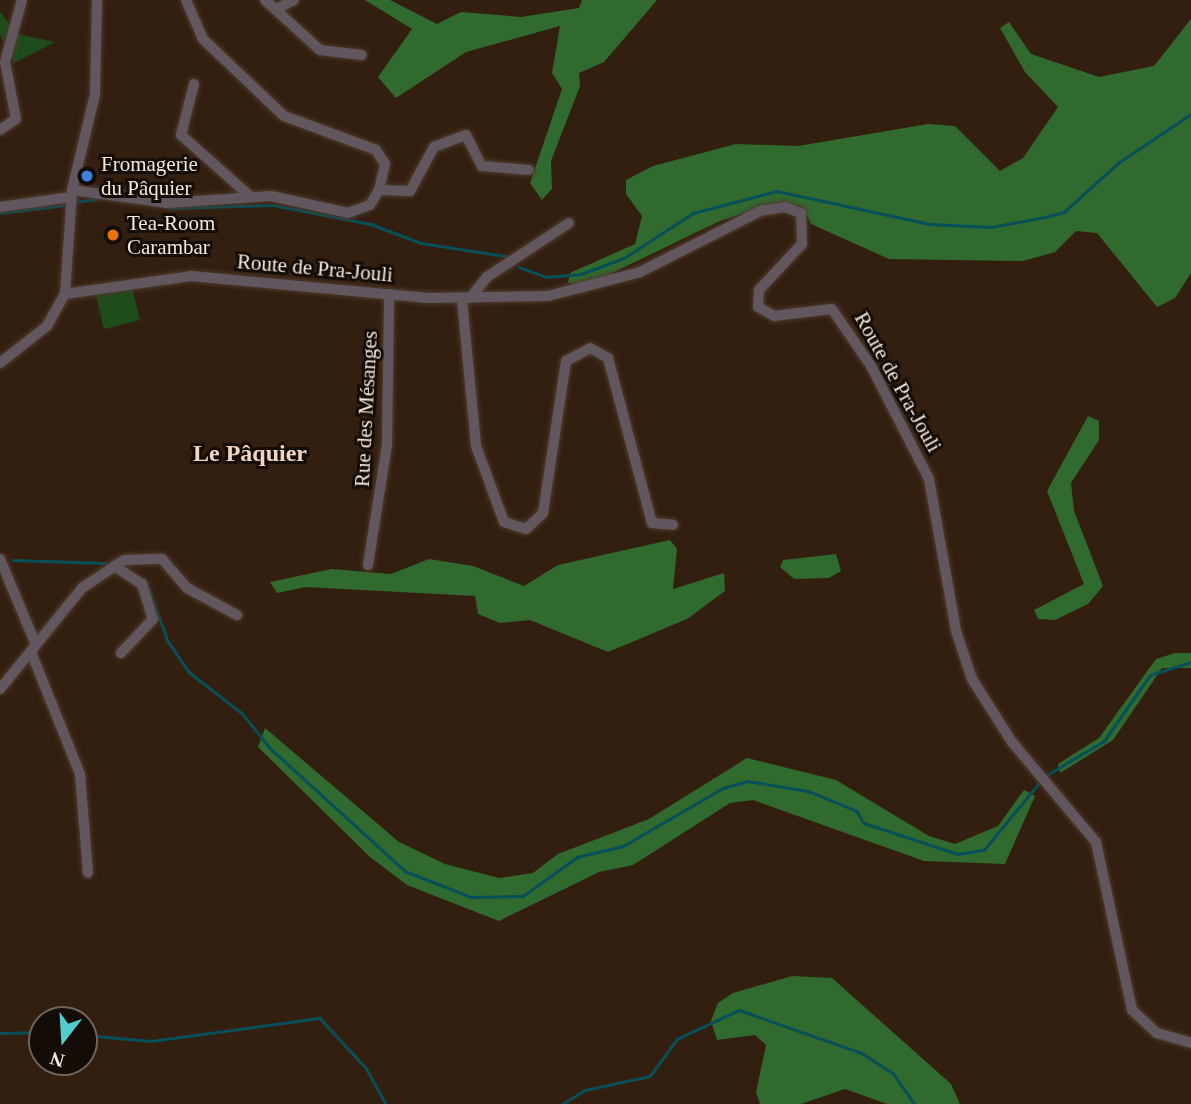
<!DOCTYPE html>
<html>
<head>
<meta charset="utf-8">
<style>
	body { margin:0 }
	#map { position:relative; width:1191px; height:1104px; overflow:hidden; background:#331f10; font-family:"Times New Roman",serif }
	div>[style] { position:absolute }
	.green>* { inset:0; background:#1e4c1b }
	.forest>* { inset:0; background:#316a2e }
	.stream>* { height:2.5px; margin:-1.25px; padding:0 1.25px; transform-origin:1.25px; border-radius:1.25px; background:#074f59 }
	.roads { filter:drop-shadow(0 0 2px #4e3b2d) drop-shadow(0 0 2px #4e3b2d) }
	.minor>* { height:10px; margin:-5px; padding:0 5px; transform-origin:5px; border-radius:5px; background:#62575f }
	.dots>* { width:19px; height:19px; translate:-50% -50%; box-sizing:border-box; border:4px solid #140c06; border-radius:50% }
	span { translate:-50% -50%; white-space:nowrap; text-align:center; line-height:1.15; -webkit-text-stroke:6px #140c06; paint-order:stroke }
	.poi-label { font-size:21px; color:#f5e7dd }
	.left { translate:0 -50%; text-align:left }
	.street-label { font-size:21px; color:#f5e7dd }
	.quarter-label { font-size:24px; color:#f0d5c2; font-weight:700 }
	.north { position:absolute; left:28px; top:1006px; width:70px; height:70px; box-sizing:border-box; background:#140c06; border:2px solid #6e645c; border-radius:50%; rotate:197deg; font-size:19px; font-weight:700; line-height:28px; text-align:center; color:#f5e7dd }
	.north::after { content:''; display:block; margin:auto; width:24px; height:32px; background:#52cdcc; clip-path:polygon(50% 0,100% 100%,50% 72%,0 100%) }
</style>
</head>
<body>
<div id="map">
	<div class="green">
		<div style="clip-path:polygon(0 12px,17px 34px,55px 42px,14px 63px,0 35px)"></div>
		<div style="clip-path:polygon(131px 283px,140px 320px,104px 329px,95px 292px)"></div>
	</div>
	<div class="forest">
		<div style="clip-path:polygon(365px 0,390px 0,437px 24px,461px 12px,521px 17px,579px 8px,582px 0,657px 0,604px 62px,579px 73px,580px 86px,551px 161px,552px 189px,542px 200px,530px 183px,562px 89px,552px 73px,560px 26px,466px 52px,396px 98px,378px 77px,412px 29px)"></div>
		<div style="clip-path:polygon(1191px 19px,1191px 273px,1175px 298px,1157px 307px,1097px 233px,1076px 231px,1055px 252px,1023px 261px,889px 259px,811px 224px,803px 208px,777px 203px,720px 221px,585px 286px,568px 283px,570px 273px,635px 244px,642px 216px,626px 194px,626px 180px,653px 166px,736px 144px,798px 146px,928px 124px,955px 126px,1000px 171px,1023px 158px,1058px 107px,1025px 72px,1000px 28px,1009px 22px,1031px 54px,1099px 77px,1154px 66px)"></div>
		<div style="clip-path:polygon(1088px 416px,1099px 421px,1099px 440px,1071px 483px,1074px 511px,1103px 586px,1088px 604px,1055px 620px,1038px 619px,1034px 610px,1084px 584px,1047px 491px)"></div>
		<div style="clip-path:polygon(670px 540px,677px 549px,673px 589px,724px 573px,725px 591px,687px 619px,608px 652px,530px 620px,500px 623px,478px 614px,475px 596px,306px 587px,277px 593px,270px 582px,332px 569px,391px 574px,429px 559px,473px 566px,524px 586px,558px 565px)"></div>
		<div style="clip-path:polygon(836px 554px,841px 571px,829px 578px,794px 579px,780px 567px,783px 560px)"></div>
		<div style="clip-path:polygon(1175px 653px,1191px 653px,1191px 668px,1162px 668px,1113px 740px,1060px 773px,1058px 764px,1099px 738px,1156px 659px)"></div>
		<div style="clip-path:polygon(265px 728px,399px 842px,445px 864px,499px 878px,533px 873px,558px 854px,649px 819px,747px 758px,836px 780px,929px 836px,955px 844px,998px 826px,1024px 790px,1035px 796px,1005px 864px,924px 861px,753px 800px,730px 803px,633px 865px,599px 872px,499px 921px,407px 885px,370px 857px,258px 747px)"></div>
		<div style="clip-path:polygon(792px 976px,832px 978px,951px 1084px,960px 1104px,887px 1104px,845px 1089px,801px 1104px,760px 1104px,756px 1092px,766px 1045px,755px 1035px,717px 1040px,711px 1021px,718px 1003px,733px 993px)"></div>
	</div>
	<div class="stream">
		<div style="left:76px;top:202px;width:24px;rotate:-9deg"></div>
		<div style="left:169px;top:208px;width:104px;rotate:-1.7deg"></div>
		<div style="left:273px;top:205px;width:100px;rotate:11deg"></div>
		<div style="left:371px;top:224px;width:53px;rotate:20.8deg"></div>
		<div style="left:421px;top:243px;width:91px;rotate:8.8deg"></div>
		<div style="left:0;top:213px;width:65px;rotate:-7deg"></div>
		<div style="left:519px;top:267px;width:29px;rotate:20deg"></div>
		<div style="left:546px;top:277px;width:35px;rotate:-5deg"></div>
		<div style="left:581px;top:274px;width:46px;rotate:-20.4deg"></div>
		<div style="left:624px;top:258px;width:82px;rotate:-33.1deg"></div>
		<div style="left:693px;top:213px;width:87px;rotate:-14.7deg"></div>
		<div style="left:777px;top:191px;width:157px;rotate:12.2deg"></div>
		<div style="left:930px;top:224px;width:61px;rotate:2.8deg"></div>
		<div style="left:991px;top:227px;width:55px;rotate:-10.5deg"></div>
		<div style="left:1045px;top:217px;width:20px;rotate:-15deg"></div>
		<div style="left:1064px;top:212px;width:73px;rotate:-42.2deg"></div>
		<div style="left:1118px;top:163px;width:88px;rotate:-33.9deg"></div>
		<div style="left:13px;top:560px;width:93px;rotate:1.8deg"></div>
		<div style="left:145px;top:579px;width:66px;rotate:69.6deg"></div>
		<div style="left:168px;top:641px;width:37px;rotate:56deg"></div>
		<div style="left:189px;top:672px;width:68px;rotate:37.9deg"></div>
		<div style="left:243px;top:714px;width:43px;rotate:51.5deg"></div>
		<div style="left:270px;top:748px;width:183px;rotate:42.3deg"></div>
		<div style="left:405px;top:871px;width:71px;rotate:21.5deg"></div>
		<div style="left:471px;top:897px;width:52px;rotate:-1.1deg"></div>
		<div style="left:523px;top:896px;width:67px;rotate:-35.8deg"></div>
		<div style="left:577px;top:857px;width:47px;rotate:-13.4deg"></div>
		<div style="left:623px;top:846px;width:116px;rotate:-30.1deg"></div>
		<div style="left:723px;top:788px;width:26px;rotate:-16deg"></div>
		<div style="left:748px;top:781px;width:61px;rotate:9.5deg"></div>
		<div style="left:808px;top:791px;width:53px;rotate:22.2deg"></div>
		<div style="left:857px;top:811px;width:14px;rotate:60deg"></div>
		<div style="left:864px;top:823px;width:99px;rotate:18.3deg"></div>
		<div style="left:958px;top:854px;width:26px;rotate:-9deg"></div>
		<div style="left:984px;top:850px;width:85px;rotate:-50.7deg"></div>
		<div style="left:1045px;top:776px;width:69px;rotate:-30.7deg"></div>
		<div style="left:1104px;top:741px;width:80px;rotate:-55.1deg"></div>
		<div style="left:1150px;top:675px;width:43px;rotate:-17.6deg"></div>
		<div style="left:0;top:1033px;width:42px;rotate:-1.4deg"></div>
		<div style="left:84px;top:1035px;width:67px;rotate:5.1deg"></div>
		<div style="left:151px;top:1041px;width:171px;rotate:-7.8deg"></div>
		<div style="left:320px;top:1018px;width:68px;rotate:47.4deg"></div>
		<div style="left:366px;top:1068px;width:41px;rotate:60.9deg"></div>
		<div style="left:562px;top:1104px;width:27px;rotate:-31deg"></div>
		<div style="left:585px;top:1090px;width:66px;rotate:-12.2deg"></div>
		<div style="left:650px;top:1076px;width:46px;rotate:-53.9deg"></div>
		<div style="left:677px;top:1039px;width:68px;rotate:-25.1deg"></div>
		<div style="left:739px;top:1010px;width:130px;rotate:19.3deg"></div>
		<div style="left:862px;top:1053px;width:37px;rotate:33deg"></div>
		<div style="left:893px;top:1073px;width:38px;rotate:55deg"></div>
	</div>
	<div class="roads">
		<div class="minor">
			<div style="left:265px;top:0;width:74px;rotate:42.3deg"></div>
			<div style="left:320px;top:50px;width:42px;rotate:6.8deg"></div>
			<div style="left:276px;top:9px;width:20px;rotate:-27deg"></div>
			<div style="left:194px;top:84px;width:53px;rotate:104.3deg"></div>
			<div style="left:181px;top:135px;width:92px;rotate:41.5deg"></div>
			<div style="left:0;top:130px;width:19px;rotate:-35deg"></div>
			<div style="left:16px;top:119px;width:58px;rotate:-100.9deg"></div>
			<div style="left:5px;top:62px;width:64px;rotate:-74.7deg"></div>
			<div style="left:72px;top:190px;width:97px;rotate:7.7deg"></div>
			<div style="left:168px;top:203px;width:103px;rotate:-3.9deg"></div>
			<div style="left:271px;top:196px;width:79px;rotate:12.4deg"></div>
			<div style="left:348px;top:213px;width:23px;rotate:-20deg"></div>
			<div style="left:370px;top:205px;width:17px;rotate:-59deg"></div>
			<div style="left:379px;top:190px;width:27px;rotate:-77deg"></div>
			<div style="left:385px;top:164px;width:17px;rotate:-123deg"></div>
			<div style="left:376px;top:150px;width:98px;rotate:-159.7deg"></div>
			<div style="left:284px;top:116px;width:112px;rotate:-136.5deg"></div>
			<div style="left:203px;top:39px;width:43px;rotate:-113.6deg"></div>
			<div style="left:379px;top:190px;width:31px;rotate:2deg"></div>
			<div style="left:410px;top:191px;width:50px;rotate:-61.4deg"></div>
			<div style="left:434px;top:147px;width:34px;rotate:-21deg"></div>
			<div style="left:466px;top:135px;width:35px;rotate:63deg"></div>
			<div style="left:482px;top:166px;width:47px;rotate:4.9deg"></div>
			<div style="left:0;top:207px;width:72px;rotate:-8deg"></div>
			<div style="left:65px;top:294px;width:127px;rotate:-8.1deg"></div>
			<div style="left:191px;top:276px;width:238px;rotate:5.3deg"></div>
			<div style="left:428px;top:298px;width:120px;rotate:-1deg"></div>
			<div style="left:548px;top:296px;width:95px;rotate:-14.6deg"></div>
			<div style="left:640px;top:272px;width:135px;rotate:-26.9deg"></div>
			<div style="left:760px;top:211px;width:25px;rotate:-9deg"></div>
			<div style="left:785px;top:207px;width:17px;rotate:21deg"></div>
			<div style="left:801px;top:213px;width:31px;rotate:88deg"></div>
			<div style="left:802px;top:244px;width:63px;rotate:133.1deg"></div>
			<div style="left:759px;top:290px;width:17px;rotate:93deg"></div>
			<div style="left:758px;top:307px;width:18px;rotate:29deg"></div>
			<div style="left:774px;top:316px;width:58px;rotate:-6.9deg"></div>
			<div style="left:832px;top:309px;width:69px;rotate:55.6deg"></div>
			<div style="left:871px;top:366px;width:127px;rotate:62.8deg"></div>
			<div style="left:929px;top:479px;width:154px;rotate:79.9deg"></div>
			<div style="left:956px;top:631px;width:51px;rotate:71.6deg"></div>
			<div style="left:972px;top:679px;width:75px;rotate:57.6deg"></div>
			<div style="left:1012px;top:742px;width:131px;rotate:50deg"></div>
			<div style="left:1096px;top:842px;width:172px;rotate:77.9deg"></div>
			<div style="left:1132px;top:1010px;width:34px;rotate:43deg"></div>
			<div style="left:1157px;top:1033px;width:35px;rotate:16deg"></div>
			<div style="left:470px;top:298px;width:27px;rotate:-51deg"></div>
			<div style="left:487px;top:277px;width:98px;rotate:-33.4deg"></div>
			<div style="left:462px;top:300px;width:147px;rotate:84.5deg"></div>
			<div style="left:476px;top:446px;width:81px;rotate:69.8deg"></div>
			<div style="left:504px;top:522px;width:23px;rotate:18deg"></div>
			<div style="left:526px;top:529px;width:23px;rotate:-43deg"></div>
			<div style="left:543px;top:513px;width:154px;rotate:-81.4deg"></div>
			<div style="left:566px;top:361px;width:27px;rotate:-28deg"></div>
			<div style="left:590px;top:348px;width:21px;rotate:29deg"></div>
			<div style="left:608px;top:358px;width:171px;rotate:75.1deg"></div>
			<div style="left:652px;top:523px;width:21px;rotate:5deg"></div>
			<div style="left:0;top:363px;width:60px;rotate:-38.2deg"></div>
			<div style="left:47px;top:326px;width:37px;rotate:-61deg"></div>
			<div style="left:65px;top:294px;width:104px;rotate:-86.1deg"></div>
			<div style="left:72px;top:190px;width:99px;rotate:-76.5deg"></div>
			<div style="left:95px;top:94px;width:94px;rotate:-88.8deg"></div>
			<div style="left:0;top:559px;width:93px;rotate:67.3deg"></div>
			<div style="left:368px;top:565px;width:121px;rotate:-81deg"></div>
			<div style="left:387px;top:445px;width:151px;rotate:-89.2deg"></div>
			<div style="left:114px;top:566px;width:33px;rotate:33deg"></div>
			<div style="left:142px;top:584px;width:37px;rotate:73deg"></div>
			<div style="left:153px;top:619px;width:47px;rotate:133.3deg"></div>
			<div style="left:31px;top:652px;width:131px;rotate:68.1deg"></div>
			<div style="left:80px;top:774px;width:99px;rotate:85.4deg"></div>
			<div style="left:0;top:689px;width:130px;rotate:-50.9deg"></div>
			<div style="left:82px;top:588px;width:50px;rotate:-33.7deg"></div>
			<div style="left:124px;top:560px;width:38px;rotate:-2deg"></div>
			<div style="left:162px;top:559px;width:38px;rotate:49deg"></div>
			<div style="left:187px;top:588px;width:57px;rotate:28.4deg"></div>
		</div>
	</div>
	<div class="dots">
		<div style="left:87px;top:176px;background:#3f7fe0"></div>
		<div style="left:113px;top:235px;background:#e8710a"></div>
	</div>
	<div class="poi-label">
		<span class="left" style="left:101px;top:176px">Fromagerie<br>du Pâquier</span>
		<span class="left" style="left:127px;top:235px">Tea-Room<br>Carambar</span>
	</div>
	<div class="street-label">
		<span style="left:315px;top:268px;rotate:5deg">Route de Pra-Jouli</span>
		<span style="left:898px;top:382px;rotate:61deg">Route de Pra-Jouli</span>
		<span style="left:366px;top:409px;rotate:-87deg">Rue des Mésanges</span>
	</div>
	<div class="quarter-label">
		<span style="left:250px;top:454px">Le Pâquier</span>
	</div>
	<div class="north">N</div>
</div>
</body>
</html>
